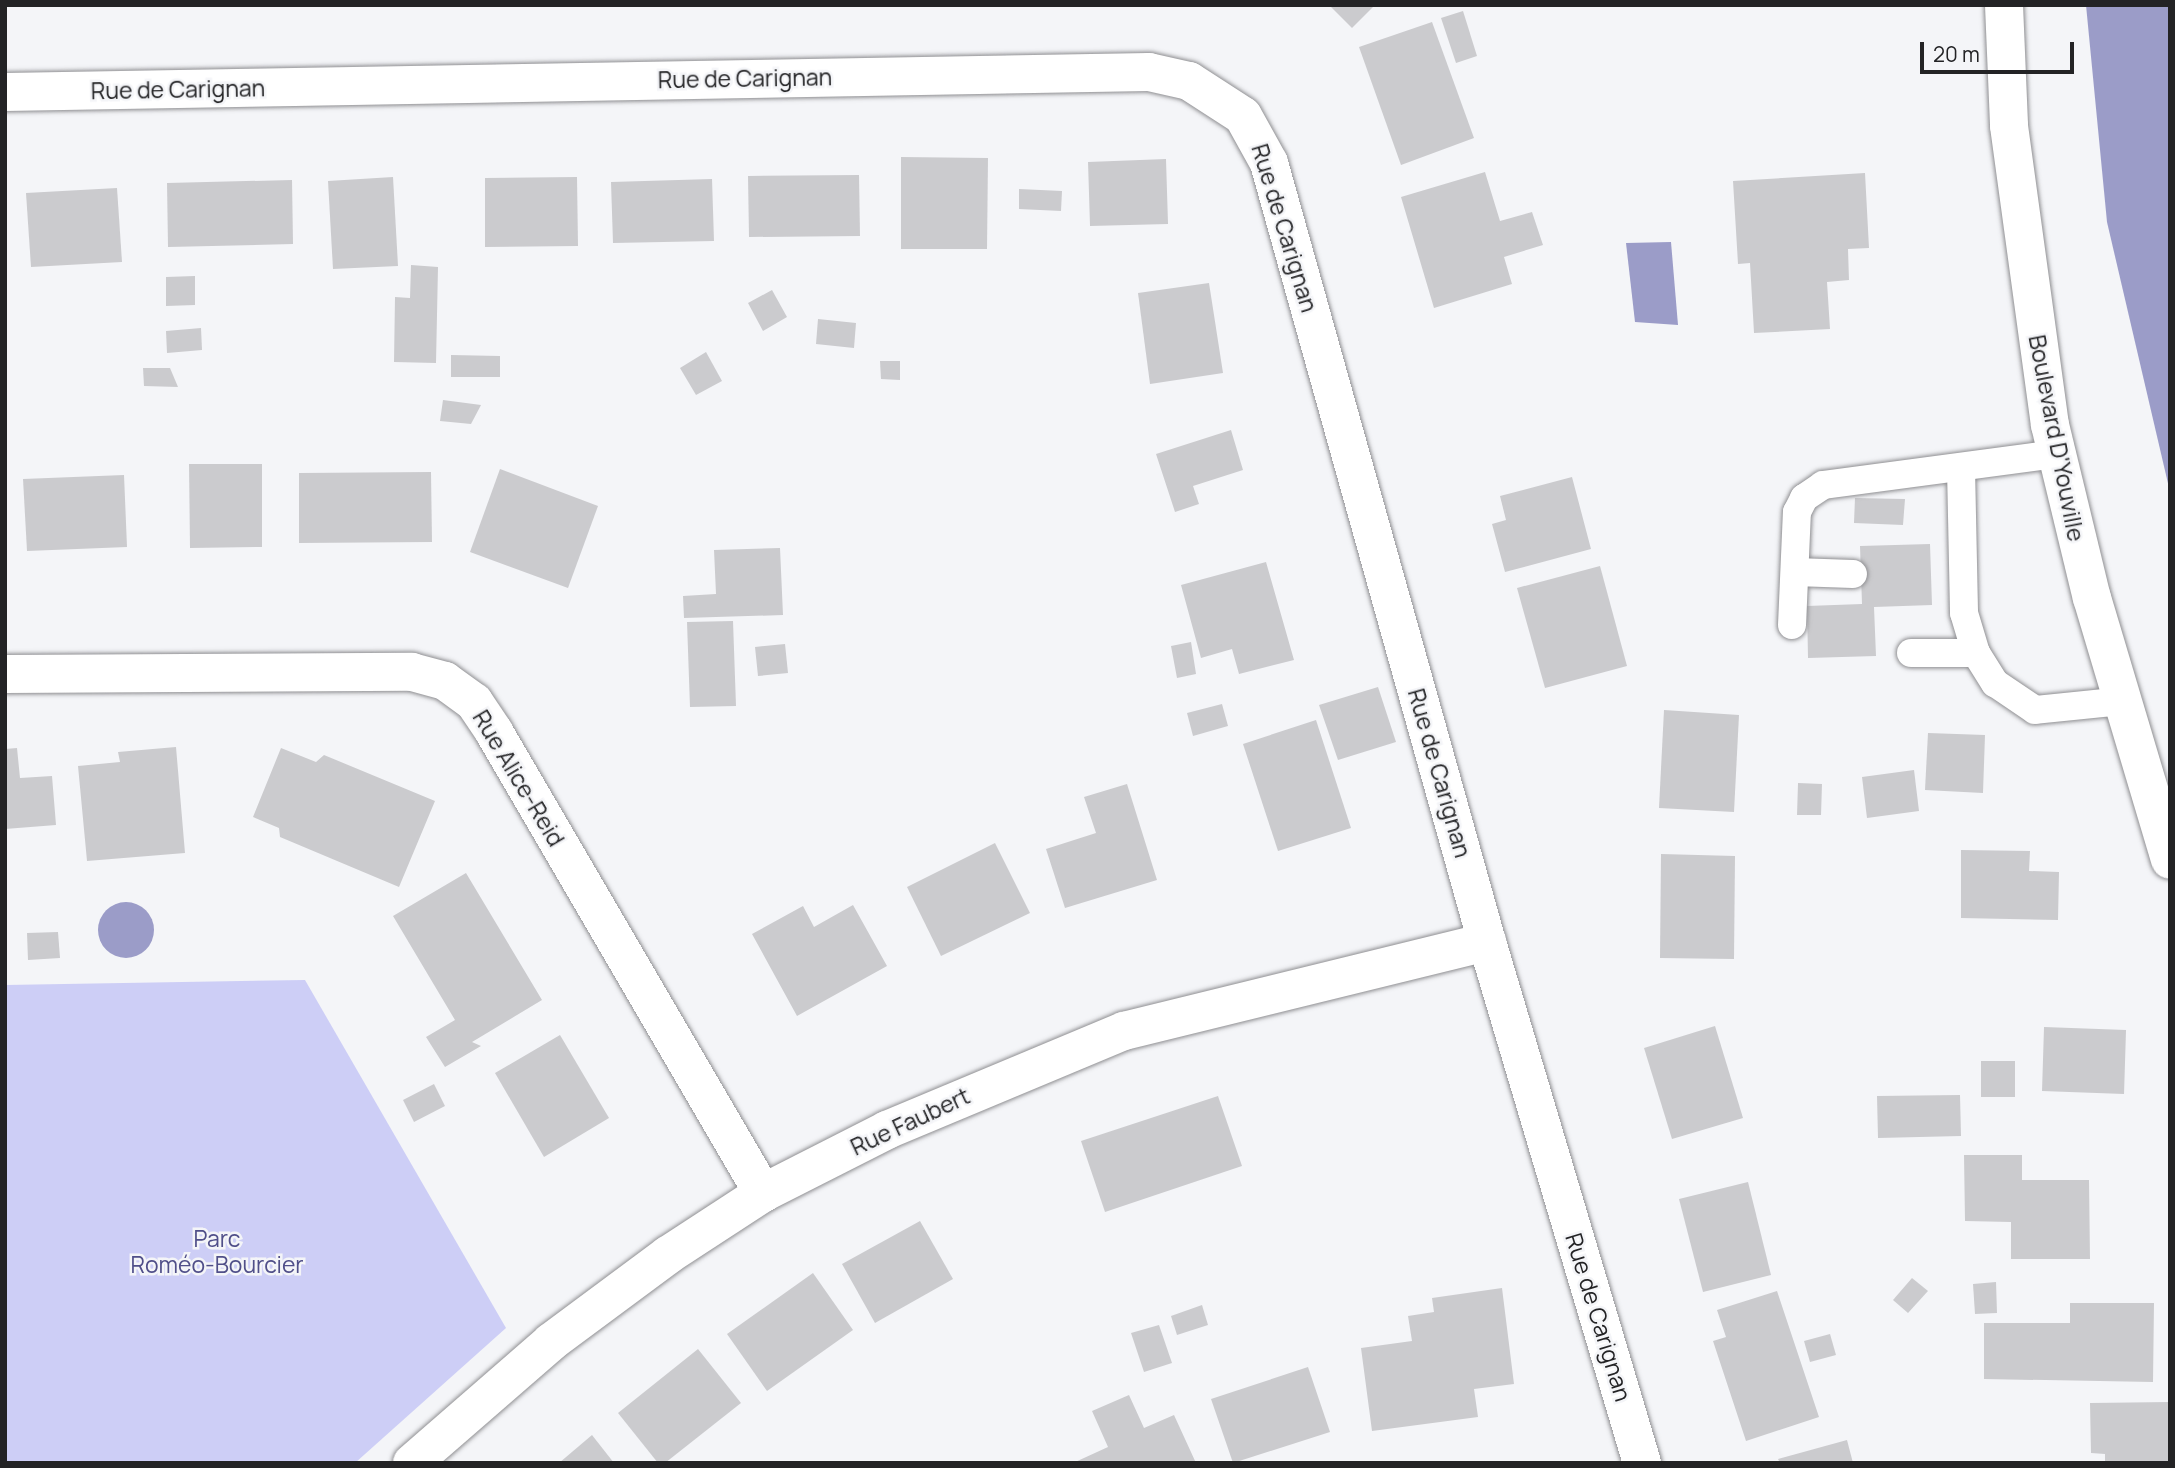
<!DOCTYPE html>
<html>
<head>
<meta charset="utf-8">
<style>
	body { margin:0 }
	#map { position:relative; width:2175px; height:1468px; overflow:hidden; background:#f4f5f8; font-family:Manrope,sans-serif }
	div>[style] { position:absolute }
	.green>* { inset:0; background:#cdcef6 }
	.water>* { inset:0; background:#9b9cc8 }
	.round { border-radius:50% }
	.building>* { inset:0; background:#cbcbce }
	.roads { filter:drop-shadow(0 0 2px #8f8f92) drop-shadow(0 0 2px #8f8f92) }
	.lane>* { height:28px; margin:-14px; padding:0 14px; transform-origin:14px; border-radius:14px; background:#fff }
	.street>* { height:38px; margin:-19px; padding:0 19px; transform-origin:19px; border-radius:19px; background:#fff }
	.secondary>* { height:38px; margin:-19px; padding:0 19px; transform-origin:19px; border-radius:19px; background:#fff }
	span { translate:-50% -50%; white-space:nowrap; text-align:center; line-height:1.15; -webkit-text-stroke:5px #f4f5f8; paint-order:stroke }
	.street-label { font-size:23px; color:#232325 }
	.park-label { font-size:23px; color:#504f89 }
	.frame { position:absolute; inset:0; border:7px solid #232325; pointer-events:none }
	.scale { position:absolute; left:1920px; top:42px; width:154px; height:32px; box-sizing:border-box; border:4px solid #232325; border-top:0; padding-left:9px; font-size:21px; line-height:24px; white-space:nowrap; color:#232325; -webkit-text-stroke:5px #f4f5f8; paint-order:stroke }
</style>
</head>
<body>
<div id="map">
	<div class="green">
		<div style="clip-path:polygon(305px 980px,506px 1328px,355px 1463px,5px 1463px,5px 985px)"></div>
	</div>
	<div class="water">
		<div style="clip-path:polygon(2086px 5px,2170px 5px,2170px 492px,2107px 222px)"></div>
		<div style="clip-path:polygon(1671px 242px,1678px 325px,1635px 322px,1626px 243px)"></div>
		<div class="round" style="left:98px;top:902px;width:56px;height:56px"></div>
	</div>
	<div class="building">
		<div style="clip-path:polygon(1329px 5px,1375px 5px,1352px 28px)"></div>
		<div style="clip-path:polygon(1463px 11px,1477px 56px,1456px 63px,1441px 18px)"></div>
		<div style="clip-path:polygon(1432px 22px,1474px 138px,1401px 165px,1359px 47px)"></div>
		<div style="clip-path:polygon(901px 157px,988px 158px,987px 249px,901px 249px)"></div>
		<div style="clip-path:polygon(1166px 159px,1168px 224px,1090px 226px,1088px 162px)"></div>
		<div style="clip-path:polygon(1485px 172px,1500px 221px,1532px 212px,1543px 245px,1504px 257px,1512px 284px,1434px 308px,1401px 197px)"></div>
		<div style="clip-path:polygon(1865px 173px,1869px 248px,1848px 249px,1849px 280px,1827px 282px,1830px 329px,1754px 333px,1750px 263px,1738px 264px,1733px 181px)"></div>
		<div style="clip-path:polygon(859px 175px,860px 236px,749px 237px,748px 176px)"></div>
		<div style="clip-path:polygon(393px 177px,398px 266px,333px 269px,328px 181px)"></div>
		<div style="clip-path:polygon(577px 177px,578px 246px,485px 247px,485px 178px)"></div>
		<div style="clip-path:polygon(712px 179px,714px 241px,613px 243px,611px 182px)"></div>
		<div style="clip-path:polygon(292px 180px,293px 244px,168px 247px,167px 183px)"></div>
		<div style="clip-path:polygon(117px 188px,122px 262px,31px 267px,26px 193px)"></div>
		<div style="clip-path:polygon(1019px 189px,1062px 191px,1061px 211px,1019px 209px)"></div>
		<div style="clip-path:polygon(411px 265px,438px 267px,436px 363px,394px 362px,395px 297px,410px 298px)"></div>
		<div style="clip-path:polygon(195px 276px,195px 305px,166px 306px,166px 277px)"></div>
		<div style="clip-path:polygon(1209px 283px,1223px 373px,1150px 384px,1138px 293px)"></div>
		<div style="clip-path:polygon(772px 290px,787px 317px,763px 331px,748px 303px)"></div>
		<div style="clip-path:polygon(818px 319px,856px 323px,854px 348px,816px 344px)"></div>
		<div style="clip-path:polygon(201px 328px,202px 350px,167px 353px,166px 331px)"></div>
		<div style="clip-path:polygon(706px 352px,722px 381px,696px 395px,680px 368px)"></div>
		<div style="clip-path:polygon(451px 355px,500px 356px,500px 377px,451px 377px)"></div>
		<div style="clip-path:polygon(880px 361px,900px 361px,900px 380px,881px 379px)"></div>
		<div style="clip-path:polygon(143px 368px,170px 368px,178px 387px,144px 386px)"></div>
		<div style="clip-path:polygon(443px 400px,481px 405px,471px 424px,440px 421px)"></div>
		<div style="clip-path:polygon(1231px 430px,1243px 470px,1193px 486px,1199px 504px,1175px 512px,1156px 454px)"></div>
		<div style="clip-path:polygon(189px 464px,262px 464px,262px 547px,190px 548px)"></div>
		<div style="clip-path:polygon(500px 469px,598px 506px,568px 588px,470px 552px)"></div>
		<div style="clip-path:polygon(431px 472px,432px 542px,299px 543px,299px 473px)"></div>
		<div style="clip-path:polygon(124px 475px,127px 547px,27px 551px,23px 479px)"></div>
		<div style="clip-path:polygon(1572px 477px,1591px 549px,1505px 572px,1492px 524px,1506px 520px,1500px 496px)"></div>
		<div style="clip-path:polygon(1855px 498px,1905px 499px,1903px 525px,1854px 523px)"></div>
		<div style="clip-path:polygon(1930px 544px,1932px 605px,1874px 607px,1876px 656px,1808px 658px,1807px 606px,1862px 604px,1860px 546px)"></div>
		<div style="clip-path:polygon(780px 548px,783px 615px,684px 618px,683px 596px,716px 594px,714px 550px)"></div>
		<div style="clip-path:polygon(1266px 562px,1294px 660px,1239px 674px,1232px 649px,1201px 658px,1181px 585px)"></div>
		<div style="clip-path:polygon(1600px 566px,1627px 666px,1545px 688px,1517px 588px)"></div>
		<div style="clip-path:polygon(733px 621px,736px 706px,690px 707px,687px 622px)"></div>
		<div style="clip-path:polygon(1191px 642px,1196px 674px,1177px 678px,1171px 646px)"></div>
		<div style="clip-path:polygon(785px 644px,788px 673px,758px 676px,755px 647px)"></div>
		<div style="clip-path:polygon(1378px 687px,1396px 742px,1338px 760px,1319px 705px)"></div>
		<div style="clip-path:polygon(1222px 704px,1228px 726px,1193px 736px,1187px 713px)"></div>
		<div style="clip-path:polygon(1664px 710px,1739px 715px,1734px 812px,1659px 808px)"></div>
		<div style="clip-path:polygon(1316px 720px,1351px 828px,1278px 851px,1243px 744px)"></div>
		<div style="clip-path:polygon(1928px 733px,1985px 735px,1983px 793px,1925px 790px)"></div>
		<div style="clip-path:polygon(176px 747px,185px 853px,87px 861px,78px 766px,120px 762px,118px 752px)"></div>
		<div style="clip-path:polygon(17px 748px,20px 778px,52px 776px,56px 825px,5px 829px,5px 749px)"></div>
		<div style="clip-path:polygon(281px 748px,316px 762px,324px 755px,435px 801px,399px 887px,280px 837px,279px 828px,253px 817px)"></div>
		<div style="clip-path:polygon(1914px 770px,1919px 811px,1867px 818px,1862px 777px)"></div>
		<div style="clip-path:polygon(1798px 783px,1822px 784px,1821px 815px,1797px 815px)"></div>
		<div style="clip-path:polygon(1127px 784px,1157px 880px,1065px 908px,1046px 849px,1096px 833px,1084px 797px)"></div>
		<div style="clip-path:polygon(995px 843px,1030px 913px,941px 956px,907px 887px)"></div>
		<div style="clip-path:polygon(1961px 850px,2030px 851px,2029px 871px,2059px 872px,2058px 920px,1961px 918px)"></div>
		<div style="clip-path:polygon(1661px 854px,1735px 856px,1734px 959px,1660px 958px)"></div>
		<div style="clip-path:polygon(466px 873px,542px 1000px,472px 1042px,481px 1046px,445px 1067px,426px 1037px,455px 1020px,393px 916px)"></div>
		<div style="clip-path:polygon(853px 905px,887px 966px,797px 1016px,752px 934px,803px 906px,814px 927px)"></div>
		<div style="clip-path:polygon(58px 932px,60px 958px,28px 960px,27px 933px)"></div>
		<div style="clip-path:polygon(1715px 1026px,1743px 1118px,1672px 1139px,1644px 1048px)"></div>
		<div style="clip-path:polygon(2044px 1027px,2126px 1030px,2124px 1094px,2042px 1091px)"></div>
		<div style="clip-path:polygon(560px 1035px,609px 1118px,544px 1157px,495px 1073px)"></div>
		<div style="clip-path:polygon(1981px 1061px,2015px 1061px,2015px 1097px,1981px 1097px)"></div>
		<div style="clip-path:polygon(434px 1084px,445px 1106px,414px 1122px,403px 1100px)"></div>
		<div style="clip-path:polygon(1960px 1095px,1961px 1136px,1878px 1138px,1877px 1096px)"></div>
		<div style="clip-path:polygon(1218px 1096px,1242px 1166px,1105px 1212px,1081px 1141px)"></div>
		<div style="clip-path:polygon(1964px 1155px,2022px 1155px,2022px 1180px,2089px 1180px,2090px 1259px,2011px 1259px,2011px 1222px,1965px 1221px)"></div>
		<div style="clip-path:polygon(1748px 1182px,1771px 1275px,1703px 1292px,1679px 1199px)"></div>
		<div style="clip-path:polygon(920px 1221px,953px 1279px,875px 1323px,842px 1264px)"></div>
		<div style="clip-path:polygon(813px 1273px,853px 1330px,767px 1391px,727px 1334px)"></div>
		<div style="clip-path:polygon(1912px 1278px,1928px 1291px,1908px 1313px,1893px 1300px)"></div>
		<div style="clip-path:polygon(1996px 1282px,1997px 1313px,1975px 1314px,1973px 1284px)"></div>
		<div style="clip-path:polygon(1502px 1288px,1514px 1384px,1474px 1389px,1478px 1417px,1372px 1431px,1361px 1348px,1412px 1341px,1408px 1316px,1434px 1312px,1432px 1298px)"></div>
		<div style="clip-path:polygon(1777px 1291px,1819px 1417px,1746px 1441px,1713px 1341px,1726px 1337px,1717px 1310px)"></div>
		<div style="clip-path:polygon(2070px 1303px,2154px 1303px,2153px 1382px,1984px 1379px,1984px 1323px,2070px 1323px)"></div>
		<div style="clip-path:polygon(1202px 1305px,1208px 1325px,1177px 1335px,1171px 1316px)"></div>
		<div style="clip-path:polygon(1159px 1325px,1172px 1363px,1144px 1372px,1131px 1333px)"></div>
		<div style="clip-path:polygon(1830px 1334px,1836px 1355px,1810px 1362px,1804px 1341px)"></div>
		<div style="clip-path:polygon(698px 1349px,741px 1403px,665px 1463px,658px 1463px,618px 1413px)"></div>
		<div style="clip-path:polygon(1308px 1367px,1330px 1432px,1233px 1463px,1211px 1399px)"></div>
		<div style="clip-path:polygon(1129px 1395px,1144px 1428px,1174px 1415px,1196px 1463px,1073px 1463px,1108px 1447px,1092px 1411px)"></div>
		<div style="clip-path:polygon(2170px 1402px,2170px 1463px,2105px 1463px,2105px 1454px,2091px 1453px,2090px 1403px)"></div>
		<div style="clip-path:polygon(592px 1435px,614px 1463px,559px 1463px)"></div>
		<div style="clip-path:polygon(1847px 1440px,1853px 1463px,1780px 1463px,1778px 1459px)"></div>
	</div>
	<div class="roads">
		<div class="lane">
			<div style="left:1961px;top:468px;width:145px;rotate:88.8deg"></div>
			<div style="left:1964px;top:613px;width:42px;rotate:73.3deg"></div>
			<div style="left:1976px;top:653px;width:36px;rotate:58deg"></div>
			<div style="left:1995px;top:683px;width:48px;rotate:34deg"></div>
			<div style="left:2035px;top:710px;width:88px;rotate:-5.8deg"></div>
			<div style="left:1795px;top:572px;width:58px;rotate:2deg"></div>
			<div style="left:1792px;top:625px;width:113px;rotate:-87.5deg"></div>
			<div style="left:1797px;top:512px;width:16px;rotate:-63deg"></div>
			<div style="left:1804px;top:498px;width:23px;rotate:-34deg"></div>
			<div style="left:1823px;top:485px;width:235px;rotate:-7.6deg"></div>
			<div style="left:1911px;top:653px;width:65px"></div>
		</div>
		<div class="street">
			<div style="left:5px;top:92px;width:1144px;rotate:-1deg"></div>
			<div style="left:1149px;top:72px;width:41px;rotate:12.7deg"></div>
			<div style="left:1189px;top:81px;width:64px;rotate:32.9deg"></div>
			<div style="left:1243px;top:116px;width:54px;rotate:61deg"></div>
			<div style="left:1269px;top:163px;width:809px;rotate:74.37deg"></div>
			<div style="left:1487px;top:942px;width:544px;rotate:73.43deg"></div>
			<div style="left:5px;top:674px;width:407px;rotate:-0.3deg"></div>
			<div style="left:412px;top:672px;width:34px;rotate:15deg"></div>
			<div style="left:445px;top:681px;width:36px;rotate:36deg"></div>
			<div style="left:474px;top:702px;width:36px;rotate:56deg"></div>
			<div style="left:494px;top:732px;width:534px;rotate:59.74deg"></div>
			<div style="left:412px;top:1463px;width:184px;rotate:-41deg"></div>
			<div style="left:551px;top:1342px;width:146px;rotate:-36.6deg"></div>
			<div style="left:668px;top:1255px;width:113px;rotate:-33.1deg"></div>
			<div style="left:763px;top:1193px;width:139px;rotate:-26.9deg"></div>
			<div style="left:887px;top:1130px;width:257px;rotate:-22.7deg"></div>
			<div style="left:1124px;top:1031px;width:374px;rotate:-13.8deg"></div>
		</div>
		<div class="secondary">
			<div style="left:2004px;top:5px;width:121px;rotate:87.6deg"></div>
			<div style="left:2009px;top:126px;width:302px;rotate:82.2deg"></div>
			<div style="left:2050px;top:425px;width:178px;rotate:76.4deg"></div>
			<div style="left:2092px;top:598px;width:273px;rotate:73.4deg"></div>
		</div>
	</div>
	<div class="street-label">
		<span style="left:745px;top:78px;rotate:-1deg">Rue de Carignan</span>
		<span style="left:178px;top:89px;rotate:-1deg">Rue de Carignan</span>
		<span style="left:1285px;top:228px;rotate:73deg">Rue de Carignan</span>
		<span style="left:2057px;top:438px;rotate:79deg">Boulevard D'Youville</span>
		<span style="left:1440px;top:773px;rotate:74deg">Rue de Carignan</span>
		<span style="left:519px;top:778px;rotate:59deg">Rue Alice-Reid</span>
		<span style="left:910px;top:1121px;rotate:-25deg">Rue Faubert</span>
		<span style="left:1599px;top:1317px;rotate:73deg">Rue de Carignan</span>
	</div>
	<div class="park-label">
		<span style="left:217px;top:1251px">Parc<br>Roméo-Bourcier</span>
	</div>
	<div class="frame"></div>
	<div class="scale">20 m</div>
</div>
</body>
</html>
